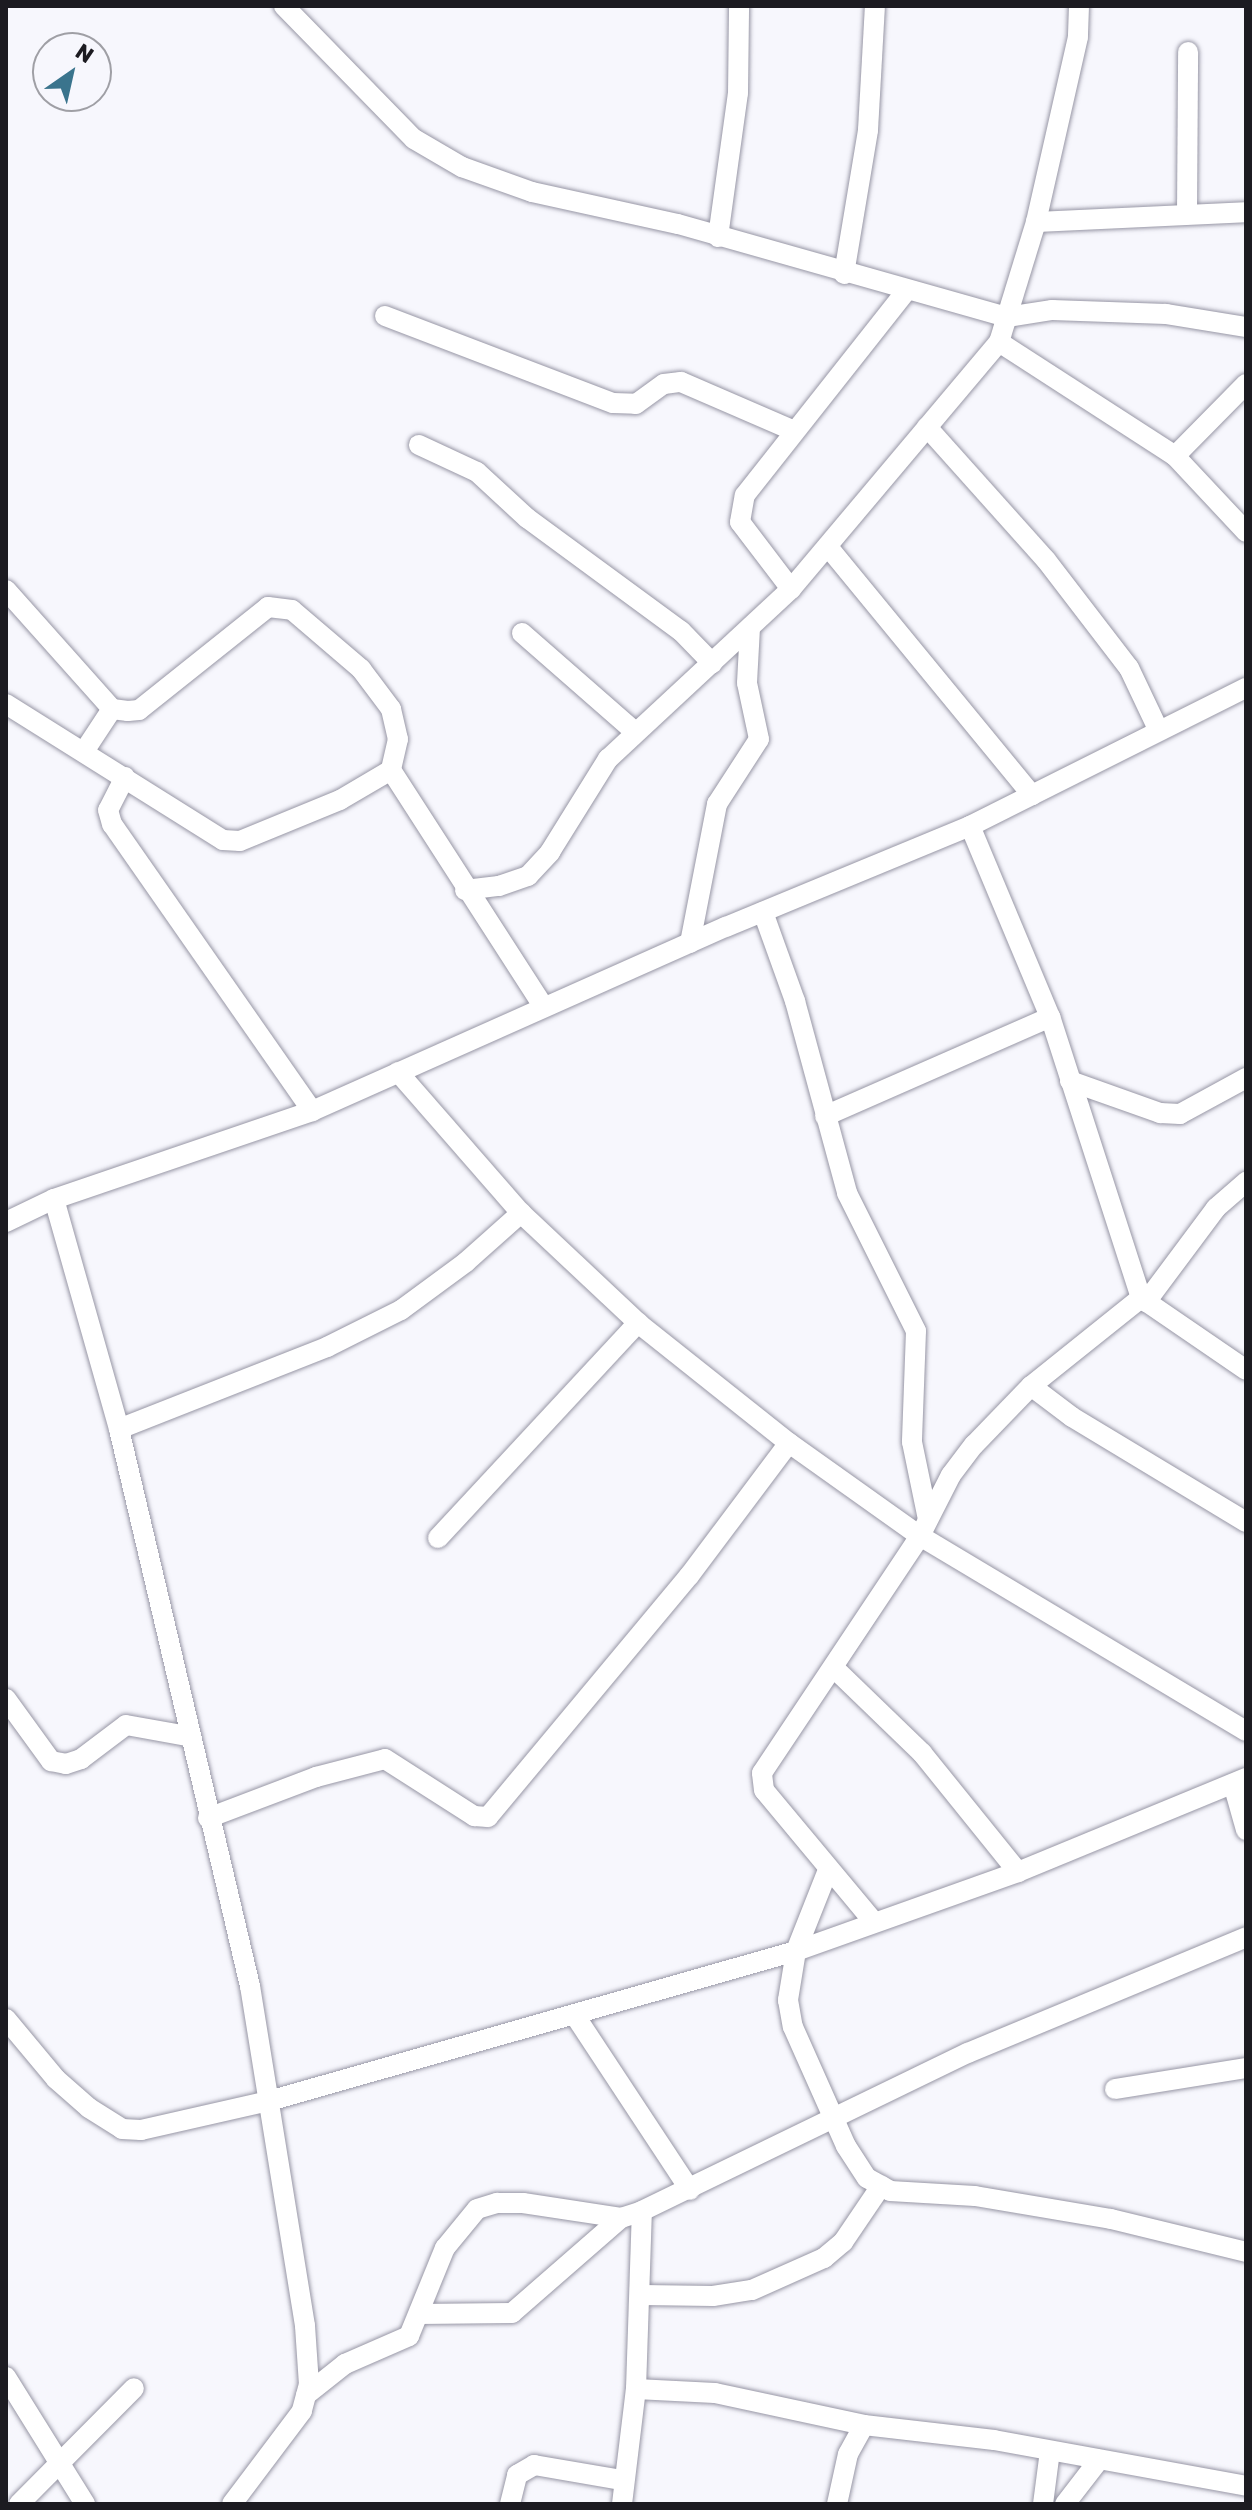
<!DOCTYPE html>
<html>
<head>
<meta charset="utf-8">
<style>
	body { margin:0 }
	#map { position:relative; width:1252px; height:2510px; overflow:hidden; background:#f7f7fd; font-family:Rubik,sans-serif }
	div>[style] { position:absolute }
	.roads { filter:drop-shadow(0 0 2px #9796a5) drop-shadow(0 0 2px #9796a5) }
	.minor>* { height:20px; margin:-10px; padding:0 10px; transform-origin:10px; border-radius:10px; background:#fff }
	span { translate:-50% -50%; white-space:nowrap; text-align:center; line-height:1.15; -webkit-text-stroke:6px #f7f7fd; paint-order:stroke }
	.frame { position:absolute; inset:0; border:8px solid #1c1b21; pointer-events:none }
	.north { position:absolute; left:32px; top:32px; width:80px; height:80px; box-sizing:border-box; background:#f7f7fd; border:2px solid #9f9fa5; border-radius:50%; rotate:34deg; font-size:22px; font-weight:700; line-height:32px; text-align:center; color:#1c1b21 }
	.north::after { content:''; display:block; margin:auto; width:28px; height:36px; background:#3a748d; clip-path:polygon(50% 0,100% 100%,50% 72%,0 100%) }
</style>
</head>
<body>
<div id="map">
	<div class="roads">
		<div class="minor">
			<div style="left:284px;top:6px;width:186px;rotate:45.7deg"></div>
			<div style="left:414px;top:139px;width:56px;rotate:30.3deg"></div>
			<div style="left:462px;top:167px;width:74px;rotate:19.7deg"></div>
			<div style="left:532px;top:192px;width:149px;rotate:12.4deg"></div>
			<div style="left:678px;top:224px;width:342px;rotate:15.8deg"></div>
			<div style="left:1007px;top:317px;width:46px;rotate:-8.8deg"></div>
			<div style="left:1052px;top:310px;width:114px;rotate:2deg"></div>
			<div style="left:1166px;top:314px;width:81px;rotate:9.2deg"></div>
			<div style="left:1079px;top:6px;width:31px;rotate:92deg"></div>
			<div style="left:1078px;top:37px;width:190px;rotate:102.8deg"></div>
			<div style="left:1036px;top:222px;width:126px;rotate:107.1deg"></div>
			<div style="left:999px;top:342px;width:210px;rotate:32.9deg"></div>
			<div style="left:1175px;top:456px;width:104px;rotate:46.9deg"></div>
			<div style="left:1187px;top:213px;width:161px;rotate:-89.6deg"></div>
			<div style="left:1036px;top:222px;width:210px;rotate:-2.7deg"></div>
			<div style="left:718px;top:237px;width:145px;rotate:-82.1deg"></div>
			<div style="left:738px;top:93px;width:87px;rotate:-89.3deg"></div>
			<div style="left:844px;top:274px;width:146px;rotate:-80.5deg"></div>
			<div style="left:868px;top:130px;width:124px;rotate:-86.8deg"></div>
			<div style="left:385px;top:316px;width:244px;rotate:20.9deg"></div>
			<div style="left:613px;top:403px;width:23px;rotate:2deg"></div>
			<div style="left:636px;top:404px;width:34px;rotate:-36deg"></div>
			<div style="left:664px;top:384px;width:17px;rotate:-7deg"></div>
			<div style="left:681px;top:382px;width:121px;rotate:23.4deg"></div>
			<div style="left:927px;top:427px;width:178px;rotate:48.2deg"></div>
			<div style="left:1046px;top:560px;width:136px;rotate:52.5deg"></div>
			<div style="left:1129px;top:668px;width:68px;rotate:64.6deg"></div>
			<div style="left:419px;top:445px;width:64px;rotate:25deg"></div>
			<div style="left:477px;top:472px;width:68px;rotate:42.6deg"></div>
			<div style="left:527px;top:518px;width:191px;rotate:36.3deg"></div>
			<div style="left:681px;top:631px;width:45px;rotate:45.9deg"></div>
			<div style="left:1175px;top:456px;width:101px;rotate:-45.4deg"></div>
			<div style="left:829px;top:548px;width:320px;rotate:50.6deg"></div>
			<div style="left:791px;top:589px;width:84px;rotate:-127.3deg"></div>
			<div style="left:740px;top:522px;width:27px;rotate:-80deg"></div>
			<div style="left:745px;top:495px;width:261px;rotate:-51.7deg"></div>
			<div style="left:6px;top:590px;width:159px;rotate:48.3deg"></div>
			<div style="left:112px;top:709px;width:16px;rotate:7deg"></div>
			<div style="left:128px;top:711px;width:11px;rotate:-5deg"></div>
			<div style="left:139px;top:710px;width:165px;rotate:-38.6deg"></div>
			<div style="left:268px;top:607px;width:24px;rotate:7deg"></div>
			<div style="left:292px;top:610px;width:91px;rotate:40.5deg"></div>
			<div style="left:361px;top:669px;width:50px;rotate:53.1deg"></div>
			<div style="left:391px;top:709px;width:31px;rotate:77deg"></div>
			<div style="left:398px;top:739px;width:32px;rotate:103deg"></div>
			<div style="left:522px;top:633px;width:150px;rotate:41.2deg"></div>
			<div style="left:6px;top:704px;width:256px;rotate:32.1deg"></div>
			<div style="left:223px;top:840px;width:17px;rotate:3deg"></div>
			<div style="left:240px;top:841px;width:108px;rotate:-22.3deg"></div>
			<div style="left:340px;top:800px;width:59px;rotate:-30.5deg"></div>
			<div style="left:391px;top:770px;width:282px;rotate:57.2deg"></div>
			<div style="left:85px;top:750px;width:49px;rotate:-56.6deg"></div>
			<div style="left:125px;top:777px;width:37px;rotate:117deg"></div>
			<div style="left:108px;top:810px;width:15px;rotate:74deg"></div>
			<div style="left:112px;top:824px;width:350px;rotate:55.1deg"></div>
			<div style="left:465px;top:890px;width:34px;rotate:-7deg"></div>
			<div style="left:499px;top:886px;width:31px;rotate:-19deg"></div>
			<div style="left:528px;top:876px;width:33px;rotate:-47deg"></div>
			<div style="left:550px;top:852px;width:110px;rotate:-58.1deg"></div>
			<div style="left:608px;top:759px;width:250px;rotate:-42.9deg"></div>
			<div style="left:791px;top:589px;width:323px;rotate:-49.9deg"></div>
			<div style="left:763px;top:912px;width:95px;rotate:70.2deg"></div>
			<div style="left:795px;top:1001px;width:199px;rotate:74.8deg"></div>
			<div style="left:847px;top:1193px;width:154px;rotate:63.4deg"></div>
			<div style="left:916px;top:1331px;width:111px;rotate:92.1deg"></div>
			<div style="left:912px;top:1442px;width:79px;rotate:78.3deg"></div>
			<div style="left:690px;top:943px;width:142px;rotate:-79deg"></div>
			<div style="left:717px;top:804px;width:77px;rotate:-57.1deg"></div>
			<div style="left:759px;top:739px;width:57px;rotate:-102.1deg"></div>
			<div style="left:747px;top:683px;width:55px;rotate:-86.9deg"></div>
			<div style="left:398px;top:1072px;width:187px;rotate:48.9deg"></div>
			<div style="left:521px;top:1213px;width:161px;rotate:43.2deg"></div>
			<div style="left:638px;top:1323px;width:193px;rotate:38.5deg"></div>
			<div style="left:789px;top:1443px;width:161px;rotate:35.4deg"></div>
			<div style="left:920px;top:1536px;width:380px;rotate:30.9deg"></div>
			<div style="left:1070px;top:1081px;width:96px;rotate:19.6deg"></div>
			<div style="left:1160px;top:1113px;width:20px;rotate:3deg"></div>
			<div style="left:1180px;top:1114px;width:75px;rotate:-28.6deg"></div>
			<div style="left:825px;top:1116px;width:246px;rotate:-23.7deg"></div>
			<div style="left:54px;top:1199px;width:239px;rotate:74.2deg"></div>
			<div style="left:119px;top:1429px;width:572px;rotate:76.77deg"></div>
			<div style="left:250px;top:1986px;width:344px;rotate:80.8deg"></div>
			<div style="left:305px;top:2326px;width:58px;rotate:86.1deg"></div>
			<div style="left:309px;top:2384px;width:28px;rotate:105deg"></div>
			<div style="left:302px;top:2411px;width:116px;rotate:127deg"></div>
			<div style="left:6px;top:1222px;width:53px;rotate:-25.6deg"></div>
			<div style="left:54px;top:1199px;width:273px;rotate:-18.8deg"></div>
			<div style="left:312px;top:1111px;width:453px;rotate:-24deg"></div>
			<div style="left:726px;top:927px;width:264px;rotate:-22.5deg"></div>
			<div style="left:970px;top:826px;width:309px;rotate:-26.6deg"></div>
			<div style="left:1141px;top:1298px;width:127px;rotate:34.4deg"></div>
			<div style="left:1146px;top:1302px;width:117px;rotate:-53.3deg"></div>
			<div style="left:1216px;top:1208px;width:40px;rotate:-41deg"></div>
			<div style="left:1031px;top:1386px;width:51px;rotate:37.1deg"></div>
			<div style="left:1072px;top:1417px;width:203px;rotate:31.1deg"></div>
			<div style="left:119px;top:1429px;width:224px;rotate:-21.5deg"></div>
			<div style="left:327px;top:1347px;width:83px;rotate:-26.6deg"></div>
			<div style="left:401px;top:1310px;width:81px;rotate:-36.4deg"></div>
			<div style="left:466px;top:1262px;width:74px;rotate:-41.7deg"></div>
			<div style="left:438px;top:1538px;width:294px;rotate:-47.1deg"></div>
			<div style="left:835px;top:1669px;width:121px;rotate:44deg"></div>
			<div style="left:922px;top:1753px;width:153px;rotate:51.1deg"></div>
			<div style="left:6px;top:1699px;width:77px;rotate:54deg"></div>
			<div style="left:51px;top:1761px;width:15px;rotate:11deg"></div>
			<div style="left:66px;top:1764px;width:16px;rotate:-18deg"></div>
			<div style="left:81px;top:1759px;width:56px;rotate:-37.1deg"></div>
			<div style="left:126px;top:1725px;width:63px;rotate:10.1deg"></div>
			<div style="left:1233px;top:1784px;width:48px;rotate:74.2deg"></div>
			<div style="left:208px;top:1818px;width:116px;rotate:-20.8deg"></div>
			<div style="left:316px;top:1777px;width:71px;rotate:-14.6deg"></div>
			<div style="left:385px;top:1759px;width:106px;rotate:32.6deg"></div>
			<div style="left:474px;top:1816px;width:14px;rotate:4deg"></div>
			<div style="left:488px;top:1817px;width:314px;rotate:-50.2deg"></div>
			<div style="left:689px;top:1576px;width:166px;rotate:-53.1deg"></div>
			<div style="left:828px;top:1870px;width:87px;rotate:111.6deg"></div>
			<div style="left:796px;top:1951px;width:50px;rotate:99.3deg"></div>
			<div style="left:788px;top:2000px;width:27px;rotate:80deg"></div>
			<div style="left:793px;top:2027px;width:130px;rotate:66deg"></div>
			<div style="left:846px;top:2146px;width:38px;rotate:57deg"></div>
			<div style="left:867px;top:2178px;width:26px;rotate:29deg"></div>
			<div style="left:890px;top:2191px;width:85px;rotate:3.4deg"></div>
			<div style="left:975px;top:2196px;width:138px;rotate:9.6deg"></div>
			<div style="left:1111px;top:2219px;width:139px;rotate:13.7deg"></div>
			<div style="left:873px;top:1921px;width:170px;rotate:-129.8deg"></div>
			<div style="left:764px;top:1790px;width:17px;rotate:-97deg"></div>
			<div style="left:762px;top:1773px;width:285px;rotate:-56.3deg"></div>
			<div style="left:920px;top:1536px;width:68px;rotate:-63.1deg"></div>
			<div style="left:951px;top:1475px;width:38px;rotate:-53deg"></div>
			<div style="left:974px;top:1445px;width:82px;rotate:-46deg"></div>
			<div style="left:1031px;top:1386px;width:141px;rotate:-38.7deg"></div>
			<div style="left:1141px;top:1298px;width:295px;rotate:-107.9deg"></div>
			<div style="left:1050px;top:1017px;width:207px;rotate:-112.7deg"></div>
			<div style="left:576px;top:2017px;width:207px;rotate:56.6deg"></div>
			<div style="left:6px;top:2019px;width:78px;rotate:50.2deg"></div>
			<div style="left:56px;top:2079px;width:44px;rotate:41.3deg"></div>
			<div style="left:89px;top:2108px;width:39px;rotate:32deg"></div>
			<div style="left:122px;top:2129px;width:19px;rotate:3deg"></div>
			<div style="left:141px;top:2130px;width:131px;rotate:-12.8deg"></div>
			<div style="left:269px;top:2101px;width:548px;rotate:-15.89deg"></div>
			<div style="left:796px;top:1951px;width:236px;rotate:-19.6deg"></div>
			<div style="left:1018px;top:1872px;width:247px;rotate:-22.4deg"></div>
			<div style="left:1115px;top:2089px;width:133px;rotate:-9.1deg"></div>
			<div style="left:642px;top:2295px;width:71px;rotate:0.8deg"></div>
			<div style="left:713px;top:2296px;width:39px;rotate:-9deg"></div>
			<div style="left:752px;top:2290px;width:79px;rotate:-24deg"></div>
			<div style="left:824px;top:2258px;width:25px;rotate:-40deg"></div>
			<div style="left:843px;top:2242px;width:68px;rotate:-55.8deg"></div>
			<div style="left:419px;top:2314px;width:93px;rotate:-0.6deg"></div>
			<div style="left:512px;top:2313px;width:145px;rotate:-41.1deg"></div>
			<div style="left:6px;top:2377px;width:150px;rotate:58.1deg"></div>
			<div style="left:636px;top:2389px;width:79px;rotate:2.9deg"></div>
			<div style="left:715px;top:2393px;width:152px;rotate:12.1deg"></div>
			<div style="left:306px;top:2395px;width:50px;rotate:-38.5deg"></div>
			<div style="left:345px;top:2364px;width:70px;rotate:-23.6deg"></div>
			<div style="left:409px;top:2336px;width:95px;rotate:-67.8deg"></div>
			<div style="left:445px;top:2248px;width:50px;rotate:-50.6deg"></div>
			<div style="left:477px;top:2209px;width:21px;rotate:-17deg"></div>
			<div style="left:497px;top:2203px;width:26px"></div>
			<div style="left:523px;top:2203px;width:99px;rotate:8.7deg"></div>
			<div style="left:621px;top:2218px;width:22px;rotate:-18deg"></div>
			<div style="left:19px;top:2504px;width:163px;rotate:-45.2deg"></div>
			<div style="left:510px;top:2504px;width:30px;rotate:-76deg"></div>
			<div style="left:517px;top:2475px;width:20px;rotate:-30deg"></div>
			<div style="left:534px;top:2465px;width:88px;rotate:9.8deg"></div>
			<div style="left:622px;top:2504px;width:116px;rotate:-83.1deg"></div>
			<div style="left:636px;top:2389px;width:178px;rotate:-88.1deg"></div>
			<div style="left:642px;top:2211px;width:362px;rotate:-25.9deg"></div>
			<div style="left:968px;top:2053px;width:301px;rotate:-22.6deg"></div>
			<div style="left:837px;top:2504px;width:51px;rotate:-77.6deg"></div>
			<div style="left:848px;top:2454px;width:33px;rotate:-61deg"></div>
			<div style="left:864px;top:2425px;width:131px;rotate:6.6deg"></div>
			<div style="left:994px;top:2440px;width:256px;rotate:10.3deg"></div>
			<div style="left:1043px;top:2504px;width:53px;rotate:-82.5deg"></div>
			<div style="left:1065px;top:2504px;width:56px;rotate:-52.3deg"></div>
		</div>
	</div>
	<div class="frame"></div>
	<div class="north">N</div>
</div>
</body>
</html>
